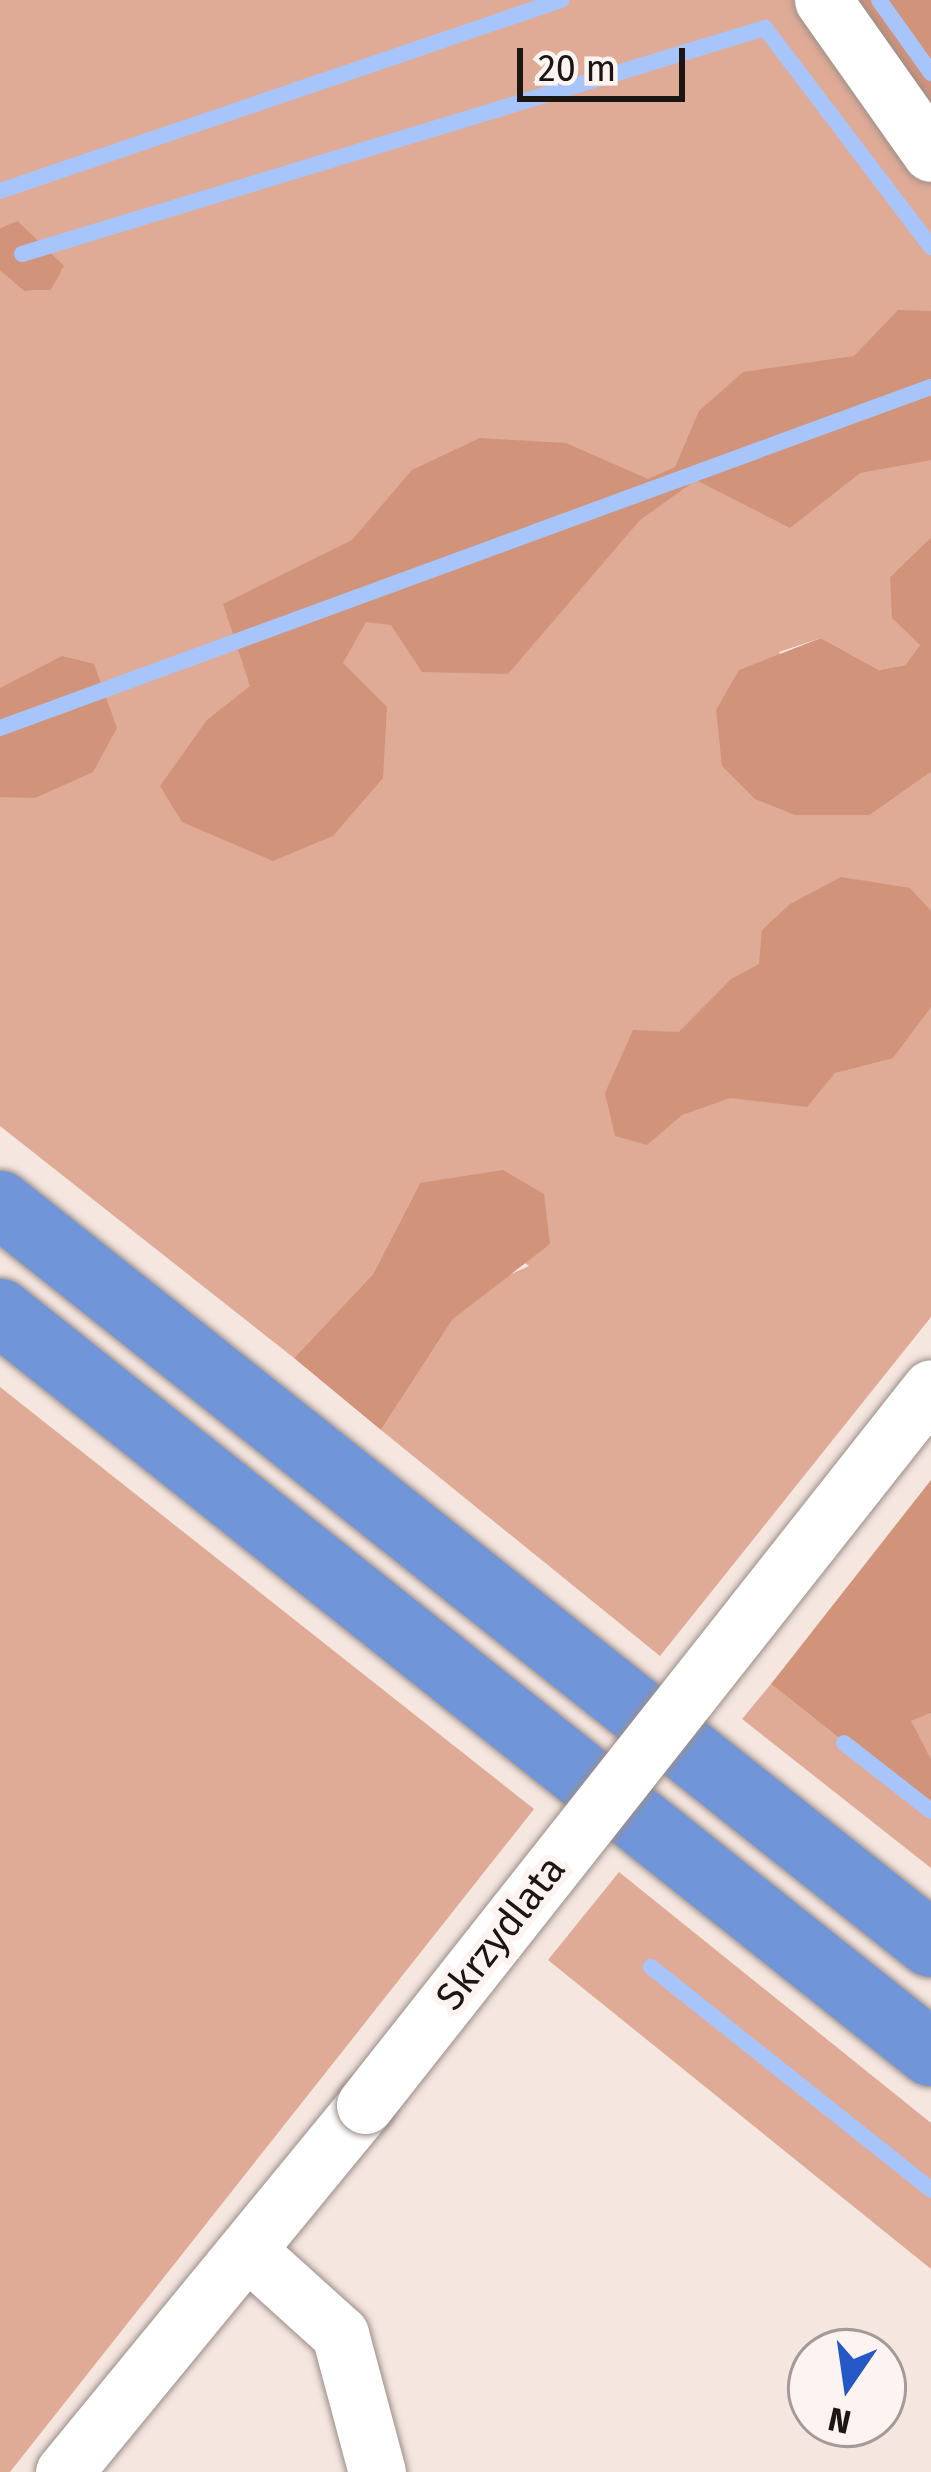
<!DOCTYPE html>
<html>
<head>
<meta charset="utf-8">
<style>
	body { margin:0 }
	#map { position:relative; width:931px; height:2472px; overflow:hidden; background:#f5e6e0; font-family:"Fira Sans",sans-serif }
	div>[style] { position:absolute }
	.green>* { inset:0; background:#dfab96 }
	.forest>* { inset:0; background:#d1937a }
	.stream>* { height:16px; margin:-8px; padding:0 8px; transform-origin:8px; border-radius:8px; background:#a8c5fb }
	.roads { filter:drop-shadow(0 0 3px #9b8e88) drop-shadow(0 0 3px #9b8e88) }
	.minor>* { height:57px; margin:-28.5px; padding:0 28.5px; transform-origin:28.5px; border-radius:28.5px; background:#fff }
	.motorway>* { height:66px; margin:-33px; padding:0 33px; transform-origin:33px; border-radius:33px; background:#7195d9 }
	.bridges { filter:drop-shadow(0 0 3px #9b8e88) drop-shadow(0 0 3px #9b8e88) }
	.minor-bridge>* { height:57px; margin:-28.5px; padding:0 28.5px; transform-origin:28.5px; border-radius:28.5px; background:#fff }
	span { translate:-50% -50%; white-space:nowrap; text-align:center; line-height:1.15; -webkit-text-stroke:12px #fdf4f1; paint-order:stroke }
	.street-label { font-size:39px; color:#1b1614 }
	.north { position:absolute; left:787px; top:2328px; width:120px; height:120px; box-sizing:border-box; background:#fdf4f1; border:3px solid #a39b99; border-radius:50%; rotate:193deg; font-size:33px; font-weight:700; line-height:48px; text-align:center; color:#1b1614 }
	.north::after { content:''; display:block; margin:auto; width:42px; height:54px; background:#2458c6; clip-path:polygon(50% 0,100% 100%,50% 72%,0 100%) }
	.scale { position:absolute; left:517px; top:48px; width:168px; height:54px; box-sizing:border-box; border:6px solid #1b1614; border-top:0; padding-left:15px; font-size:36px; line-height:42px; white-space:nowrap; color:#1b1614; -webkit-text-stroke:9px #fdf4f1; paint-order:stroke }
</style>
</head>
<body>
<div id="map">
	<div class="green">
		<div style="clip-path:polygon(0 0,823px 0,931px 153px,931px 537px,890px 577px,920px 645px,905px 665px,879px 670px,821px 638px,779px 652px,870px 815px,931px 772px,931px 1317px,660px 1656px,381px 1430px,453px 1319px,489px 1284px,529px 1266px,420px 1183px,373px 1274px,294px 1358px,0 1126px,0 271px,24px 291px,51px 290px,63px 266px,19px 222px,0 228px)"></div>
		<div style="clip-path:polygon(0 1387px,534px 1809px,10px 2472px,0 2472px)"></div>
		<div style="clip-path:polygon(771px 1684px,931px 1811px,931px 1868px,742px 1719px)"></div>
		<div style="clip-path:polygon(931px 1713px,931px 1759px,910px 1721px)"></div>
		<div style="clip-path:polygon(619px 1872px,931px 2123px,931px 2269px,548px 1960px)"></div>
	</div>
	<div class="forest">
		<div style="clip-path:polygon(823px 0,931px 0,931px 153px)"></div>
		<div style="clip-path:polygon(18px 221px,64px 266px,51px 290px,24px 291px,0 271px,0 228px)"></div>
		<div style="clip-path:polygon(898px 310px,931px 311px,931px 460px,860px 473px,790px 528px,696px 480px,640px 520px,508px 674px,422px 672px,391px 625px,366px 622px,343px 663px,387px 707px,383px 778px,333px 836px,273px 861px,182px 822px,160px 786px,207px 720px,250px 686px,223px 604px,352px 540px,412px 470px,480px 438px,566px 443px,648px 479px,675px 467px,699px 411px,743px 372px,854px 356px)"></div>
		<div style="clip-path:polygon(931px 537px,931px 772px,870px 815px,795px 815px,755px 799px,722px 766px,716px 710px,739px 670px,821px 638px,879px 670px,905px 665px,920px 645px,892px 618px,890px 577px)"></div>
		<div style="clip-path:polygon(62px 656px,94px 664px,117px 728px,93px 772px,35px 798px,0 797px,0 688px)"></div>
		<div style="clip-path:polygon(841px 877px,910px 888px,931px 911px,931px 1007px,893px 1058px,835px 1073px,807px 1107px,730px 1098px,682px 1115px,647px 1145px,615px 1136px,605px 1093px,633px 1030px,679px 1032px,731px 979px,759px 964px,762px 930px,790px 904px)"></div>
		<div style="clip-path:polygon(503px 1170px,544px 1194px,550px 1244px,453px 1319px,381px 1430px,294px 1358px,373px 1274px,420px 1183px)"></div>
		<div style="clip-path:polygon(931px 1480px,931px 1713px,911px 1721px,931px 1759px,931px 1811px,771px 1684px)"></div>
	</div>
	<div class="stream">
		<div style="left:879px;top:0;width:90px;rotate:54.5deg"></div>
		<div style="left:0;top:191px;width:593px;rotate:-18.8deg"></div>
		<div style="left:22px;top:254px;width:777px;rotate:-16.92deg"></div>
		<div style="left:765px;top:28px;width:275px;rotate:52.8deg"></div>
		<div style="left:0;top:728px;width:991px;rotate:-20.12deg"></div>
		<div style="left:844px;top:1743px;width:110px;rotate:38deg"></div>
		<div style="left:651px;top:1967px;width:358px;rotate:38.5deg"></div>
	</div>
	<div class="roads">
		<div class="minor">
			<div style="left:823px;top:0;width:187px;rotate:54.8deg"></div>
			<div style="left:248px;top:2251px;width:124px;rotate:42.1deg"></div>
			<div style="left:340px;top:2334px;width:143px;rotate:75deg"></div>
			<div style="left:64px;top:2472px;width:475px;rotate:-50.6deg"></div>
		</div>
		<div class="motorway">
			<div style="left:0;top:1204px;width:1189px;rotate:38.48deg"></div>
			<div style="left:0;top:1312px;width:1190px;rotate:38.52deg"></div>
		</div>
	</div>
	<div class="bridges">
		<div class="minor-bridge">
			<div style="left:365px;top:2105px;width:913px;rotate:-51.71deg"></div>
		</div>
	</div>
	<div class="street-label">
		<span style="left:501px;top:1933px;rotate:-52deg">Skrzydlata</span>
	</div>
	<div class="north">N</div>
	<div class="scale">20 m</div>
</div>
</body>
</html>
